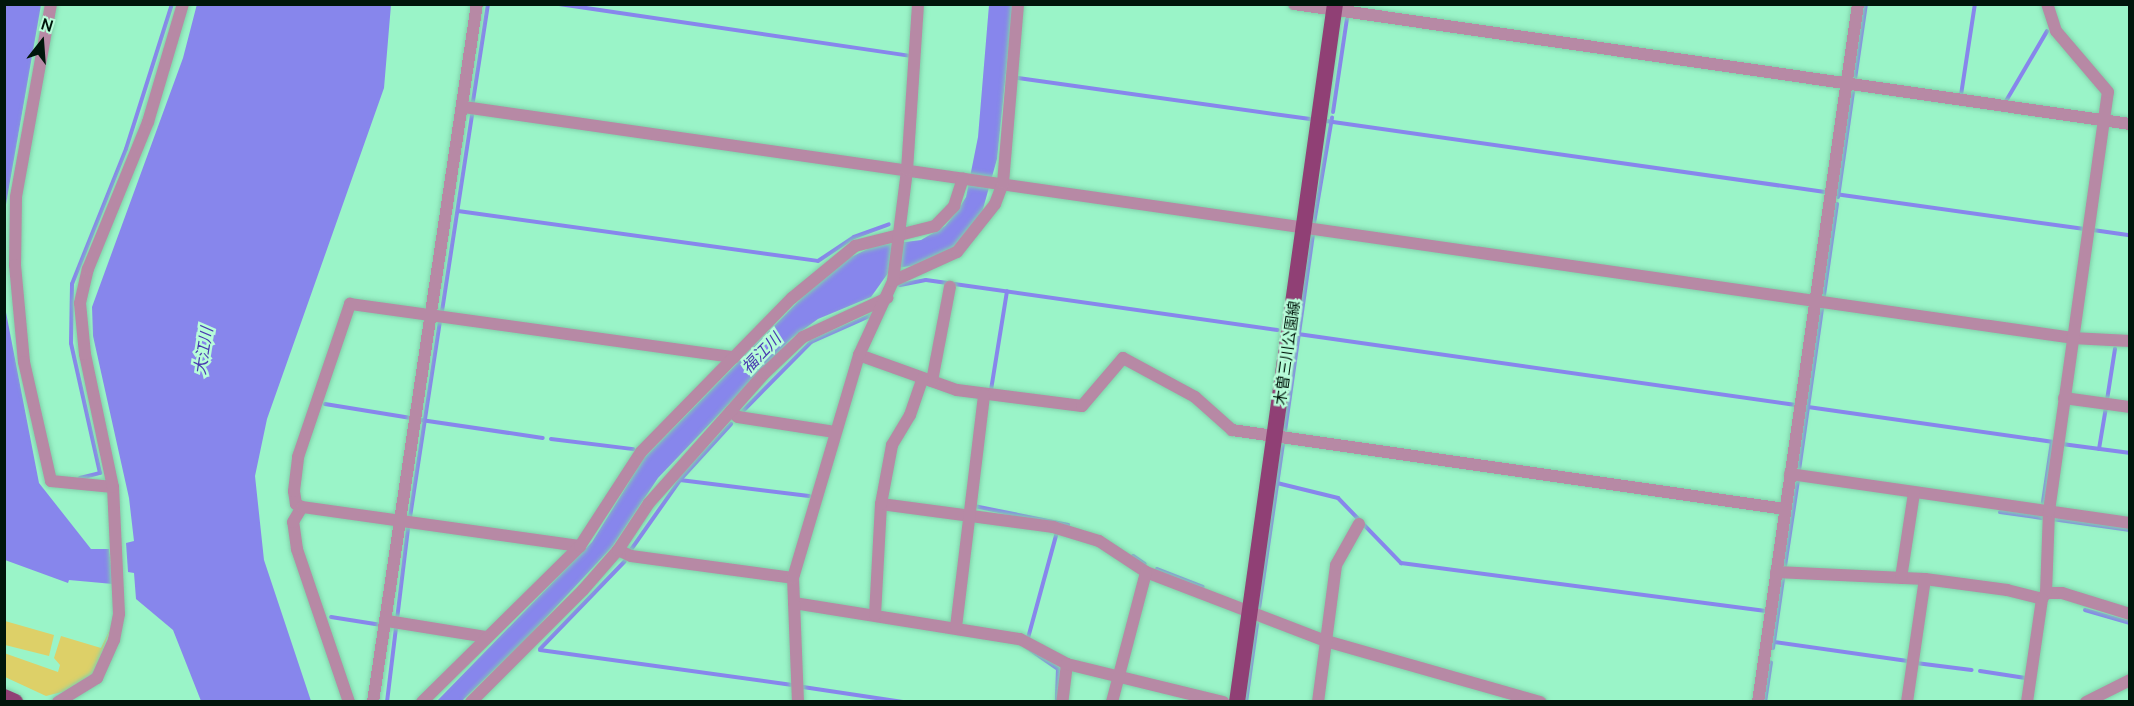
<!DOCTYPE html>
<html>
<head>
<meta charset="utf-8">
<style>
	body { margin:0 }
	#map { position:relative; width:2134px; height:706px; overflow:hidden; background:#9af4c8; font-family:Manrope,"Noto Sans JP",sans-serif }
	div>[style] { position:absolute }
	.green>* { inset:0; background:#ddd068 }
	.water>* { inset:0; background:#8786ec }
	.stream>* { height:4px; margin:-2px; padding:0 2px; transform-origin:2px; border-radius:2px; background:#8786ec }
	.roads { filter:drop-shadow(0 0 2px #81d0aa) drop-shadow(0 0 2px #81d0aa) }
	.minor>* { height:12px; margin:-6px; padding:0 6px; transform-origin:6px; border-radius:6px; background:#b789a5 }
	.major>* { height:16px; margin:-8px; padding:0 8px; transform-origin:8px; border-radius:8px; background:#904075 }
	span { translate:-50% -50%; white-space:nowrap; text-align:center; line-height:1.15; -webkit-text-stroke:5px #b7fdd9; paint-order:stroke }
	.street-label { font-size:15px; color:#00160b }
	.water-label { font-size:16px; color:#4a3ab0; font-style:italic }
	.frame { position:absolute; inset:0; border:6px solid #00160b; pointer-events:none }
	.north { position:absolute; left:12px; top:12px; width:60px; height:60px; -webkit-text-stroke:4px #b7fdd9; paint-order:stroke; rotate:17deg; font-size:16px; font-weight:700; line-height:24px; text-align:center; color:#00160b }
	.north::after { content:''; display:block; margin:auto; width:21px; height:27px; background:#00160b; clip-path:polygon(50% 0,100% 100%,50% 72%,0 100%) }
</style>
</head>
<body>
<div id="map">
	<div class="green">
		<div style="clip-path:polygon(5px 621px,54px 635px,49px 656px,5px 645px)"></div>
		<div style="clip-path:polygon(112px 625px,93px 676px,66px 691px,46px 696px,5px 677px,4px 653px,58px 672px,60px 665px,54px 658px,61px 636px,101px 648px)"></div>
	</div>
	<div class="water">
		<div style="clip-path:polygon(5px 4px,41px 5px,5px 210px,4px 5px)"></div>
		<div style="clip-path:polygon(197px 4px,391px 5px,384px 88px,267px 419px,255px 476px,264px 560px,311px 701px,201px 701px,173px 630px,136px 599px,134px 573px,128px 572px,126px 543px,134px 541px,129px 498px,93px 336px,92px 307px,183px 58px)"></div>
		<div style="clip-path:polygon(989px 5px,1013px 5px,997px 159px,981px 216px,964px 237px,949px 251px,917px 265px,891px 269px,871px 297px,818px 319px,792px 338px,658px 478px,612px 547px,528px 637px,462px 701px,436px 702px,592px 542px,644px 458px,834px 265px,874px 246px,921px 240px,945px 226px,958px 210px,966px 197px,978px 137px)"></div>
		<div style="clip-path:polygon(4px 302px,39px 483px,91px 549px,109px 549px,113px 584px,69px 580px,68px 583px,5px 560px)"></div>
	</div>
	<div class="stream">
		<div style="left:559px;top:4px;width:355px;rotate:8.4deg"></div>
		<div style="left:1018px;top:78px;width:295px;rotate:8deg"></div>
		<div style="left:1855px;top:79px;width:76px;rotate:-81.7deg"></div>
		<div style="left:1961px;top:95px;width:92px;rotate:-81.3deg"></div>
		<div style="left:473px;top:101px;width:98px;rotate:-81.2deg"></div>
		<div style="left:2006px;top:101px;width:81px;rotate:-59.6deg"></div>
		<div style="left:1333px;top:112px;width:95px;rotate:-81.5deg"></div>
		<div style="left:1326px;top:121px;width:504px;rotate:8.1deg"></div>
		<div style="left:1835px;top:194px;width:252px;rotate:8deg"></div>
		<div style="left:1838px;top:197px;width:106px;rotate:-81.9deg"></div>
		<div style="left:458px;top:211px;width:363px;rotate:7.9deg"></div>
		<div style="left:818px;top:261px;width:43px;rotate:-33.7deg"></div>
		<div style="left:854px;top:237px;width:37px;rotate:-20deg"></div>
		<div style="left:1314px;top:223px;width:107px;rotate:-80.3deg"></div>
		<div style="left:2093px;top:230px;width:37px;rotate:8deg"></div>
		<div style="left:900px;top:285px;width:26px;rotate:-11deg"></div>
		<div style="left:926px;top:280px;width:355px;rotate:8.1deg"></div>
		<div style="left:1824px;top:295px;width:92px;rotate:-81.9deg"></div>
		<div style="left:442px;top:311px;width:198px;rotate:-81.3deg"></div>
		<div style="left:1298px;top:334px;width:503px;rotate:8.11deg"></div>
		<div style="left:991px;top:390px;width:100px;rotate:-80.8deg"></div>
		<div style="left:2107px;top:400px;width:52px;rotate:-81.1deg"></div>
		<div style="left:325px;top:404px;width:87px;rotate:9.2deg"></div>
		<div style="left:1808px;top:407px;width:248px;rotate:8.1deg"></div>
		<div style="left:741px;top:413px;width:100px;rotate:-45.4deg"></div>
		<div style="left:811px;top:342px;width:69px;rotate:-24deg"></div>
		<div style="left:421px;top:420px;width:123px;rotate:8.4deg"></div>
		<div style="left:1285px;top:431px;width:199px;rotate:-81.9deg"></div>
		<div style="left:551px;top:439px;width:83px;rotate:7deg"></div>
		<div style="left:2062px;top:444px;width:69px;rotate:7.5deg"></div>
		<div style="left:2099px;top:449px;width:43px;rotate:-80.5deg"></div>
		<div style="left:1799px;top:470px;width:164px;rotate:-81.9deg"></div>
		<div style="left:80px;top:478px;width:21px;rotate:-14deg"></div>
		<div style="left:100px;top:473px;width:133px;rotate:-102.6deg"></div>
		<div style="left:71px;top:343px;width:59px;rotate:-89deg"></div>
		<div style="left:72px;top:284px;width:145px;rotate:-68.2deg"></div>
		<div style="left:126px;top:149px;width:152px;rotate:-72.4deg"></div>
		<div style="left:680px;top:480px;width:130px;rotate:7.1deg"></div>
		<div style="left:1277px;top:483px;width:63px;rotate:13.8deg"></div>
		<div style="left:1338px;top:498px;width:91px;rotate:45.9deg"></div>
		<div style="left:1401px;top:563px;width:366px;rotate:7.5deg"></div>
		<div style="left:2043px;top:502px;width:61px;rotate:-81.5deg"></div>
		<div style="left:974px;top:506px;width:96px;rotate:11.4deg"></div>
		<div style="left:2000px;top:512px;width:42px;rotate:8.1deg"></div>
		<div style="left:410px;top:517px;width:198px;rotate:-81.3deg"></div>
		<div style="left:2052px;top:519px;width:79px;rotate:8deg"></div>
		<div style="left:630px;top:551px;width:87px;rotate:-54.8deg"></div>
		<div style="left:680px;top:480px;width:76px;rotate:-47.7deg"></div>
		<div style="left:1133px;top:556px;width:14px;rotate:34deg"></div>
		<div style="left:1785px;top:566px;width:87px;rotate:-81.4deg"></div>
		<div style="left:1157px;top:569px;width:49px;rotate:21.4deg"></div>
		<div style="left:1259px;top:608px;width:167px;rotate:-81.7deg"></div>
		<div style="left:2085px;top:610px;width:47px;rotate:16.1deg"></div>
		<div style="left:331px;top:617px;width:51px;rotate:9.1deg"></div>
		<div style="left:1028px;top:638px;width:110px;rotate:-74.7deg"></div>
		<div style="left:1774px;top:642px;width:135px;rotate:8.1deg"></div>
		<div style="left:1025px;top:646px;width:40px;rotate:34.9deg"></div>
		<div style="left:1058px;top:669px;width:30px;rotate:92deg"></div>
		<div style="left:1773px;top:648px;width:70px;rotate:-81.8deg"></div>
		<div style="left:540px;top:649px;width:122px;rotate:-46deg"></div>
		<div style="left:540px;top:650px;width:253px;rotate:7.9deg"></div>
		<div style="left:1916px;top:663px;width:56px;rotate:7.1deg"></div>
		<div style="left:1980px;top:671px;width:46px;rotate:8.8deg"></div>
		<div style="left:803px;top:687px;width:101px;rotate:8.5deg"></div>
		<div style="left:387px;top:702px;width:174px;rotate:-83.1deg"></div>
		<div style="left:1246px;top:702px;width:79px;rotate:-82deg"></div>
		<div style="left:1765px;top:702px;width:40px;rotate:-81.5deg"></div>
	</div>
	<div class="roads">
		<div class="minor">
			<div style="left:51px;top:4px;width:196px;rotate:100.3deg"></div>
			<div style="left:16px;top:197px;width:68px;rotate:90.8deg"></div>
			<div style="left:15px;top:265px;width:97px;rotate:84.7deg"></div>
			<div style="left:24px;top:362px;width:122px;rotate:77.2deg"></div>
			<div style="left:51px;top:481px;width:62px;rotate:5.5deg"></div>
			<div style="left:1294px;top:4px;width:845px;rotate:8.17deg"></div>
			<div style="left:464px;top:107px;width:1625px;rotate:8.17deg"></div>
			<div style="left:2072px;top:338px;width:58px;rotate:3deg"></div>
			<div style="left:893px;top:281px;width:70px;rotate:-24.4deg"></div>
			<div style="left:957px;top:252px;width:61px;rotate:-51.6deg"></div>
			<div style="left:995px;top:204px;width:22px;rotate:-69deg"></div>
			<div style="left:1003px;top:183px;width:180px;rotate:-85.2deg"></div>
			<div style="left:859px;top:355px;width:104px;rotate:19.7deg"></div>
			<div style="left:957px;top:390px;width:126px;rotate:7.3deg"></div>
			<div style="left:1082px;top:406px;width:63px;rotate:-49.5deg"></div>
			<div style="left:1123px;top:358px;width:82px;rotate:28.4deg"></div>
			<div style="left:1195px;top:397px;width:50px;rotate:41.7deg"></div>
			<div style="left:1232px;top:430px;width:559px;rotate:8.13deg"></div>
			<div style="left:932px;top:381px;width:96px;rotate:-79.2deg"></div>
			<div style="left:2064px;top:398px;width:67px;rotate:7.8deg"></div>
			<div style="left:731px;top:411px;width:9px;rotate:41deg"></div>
			<div style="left:738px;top:417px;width:98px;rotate:8.8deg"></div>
			<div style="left:1790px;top:474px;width:344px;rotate:8.2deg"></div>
			<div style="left:881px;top:504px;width:174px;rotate:7.6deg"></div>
			<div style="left:1053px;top:527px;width:48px;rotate:16.9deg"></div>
			<div style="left:1099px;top:541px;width:56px;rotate:33.4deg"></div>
			<div style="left:1146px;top:572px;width:193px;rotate:21deg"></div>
			<div style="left:1326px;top:641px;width:223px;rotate:15.9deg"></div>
			<div style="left:302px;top:507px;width:7px;rotate:-153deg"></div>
			<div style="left:296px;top:504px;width:13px;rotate:-99deg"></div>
			<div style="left:294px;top:491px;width:34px;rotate:-83deg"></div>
			<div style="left:298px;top:457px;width:162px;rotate:-71.2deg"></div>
			<div style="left:350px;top:304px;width:388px;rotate:7.9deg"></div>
			<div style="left:618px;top:550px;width:14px;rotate:25deg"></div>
			<div style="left:631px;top:556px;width:163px;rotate:7.7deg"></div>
			<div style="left:1776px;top:572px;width:149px;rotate:2.7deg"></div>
			<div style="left:1925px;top:579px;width:83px;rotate:7.6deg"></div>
			<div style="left:2007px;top:590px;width:36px;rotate:14deg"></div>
			<div style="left:2042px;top:599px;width:7px;rotate:-56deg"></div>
			<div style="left:2046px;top:593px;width:16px"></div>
			<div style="left:2062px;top:593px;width:71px;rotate:17.2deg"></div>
			<div style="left:1901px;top:578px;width:86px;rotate:-81.3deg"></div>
			<div style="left:2046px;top:593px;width:82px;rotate:-87.9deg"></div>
			<div style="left:2049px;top:511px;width:423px;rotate:-82deg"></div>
			<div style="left:2108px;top:92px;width:80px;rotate:-130.4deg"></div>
			<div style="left:2056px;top:31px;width:28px;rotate:-108deg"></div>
			<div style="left:794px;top:603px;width:229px;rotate:9.1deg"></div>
			<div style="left:1020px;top:639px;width:53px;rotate:28deg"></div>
			<div style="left:1067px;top:664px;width:38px;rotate:97deg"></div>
			<div style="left:875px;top:615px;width:111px;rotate:-86.9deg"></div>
			<div style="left:881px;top:504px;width:60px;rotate:-79.4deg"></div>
			<div style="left:892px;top:445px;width:35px;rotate:-59deg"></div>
			<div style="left:910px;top:415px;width:39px;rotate:-71deg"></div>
			<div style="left:387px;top:621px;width:100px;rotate:9.2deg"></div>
			<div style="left:956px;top:627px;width:234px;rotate:-83.1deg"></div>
			<div style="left:1067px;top:664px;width:161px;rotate:13.7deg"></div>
			<div style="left:58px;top:702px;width:46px;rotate:-31.6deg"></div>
			<div style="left:97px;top:678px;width:42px;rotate:-65.9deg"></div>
			<div style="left:114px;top:640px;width:26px;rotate:-79deg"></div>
			<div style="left:119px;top:614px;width:127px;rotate:-92.7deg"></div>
			<div style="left:113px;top:487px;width:136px;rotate:-101.9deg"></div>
			<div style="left:85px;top:354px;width:51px;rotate:-95.6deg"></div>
			<div style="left:80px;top:303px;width:35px;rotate:-77deg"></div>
			<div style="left:88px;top:269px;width:159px;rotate:-67.8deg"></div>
			<div style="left:148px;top:122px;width:123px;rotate:-73.5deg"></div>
			<div style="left:349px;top:702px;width:162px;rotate:-108.8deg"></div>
			<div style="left:297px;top:549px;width:27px;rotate:-98deg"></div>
			<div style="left:293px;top:522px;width:17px;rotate:-59deg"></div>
			<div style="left:302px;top:507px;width:281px;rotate:8deg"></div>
			<div style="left:373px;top:702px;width:706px;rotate:-81.53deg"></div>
			<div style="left:422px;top:702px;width:222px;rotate:-44.6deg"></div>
			<div style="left:580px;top:546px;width:112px;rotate:-57deg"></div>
			<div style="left:641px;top:452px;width:216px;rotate:-45.6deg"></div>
			<div style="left:792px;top:298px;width:82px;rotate:-39.5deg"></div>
			<div style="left:855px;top:246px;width:82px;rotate:-14deg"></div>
			<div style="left:935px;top:226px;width:28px;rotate:-46deg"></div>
			<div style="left:954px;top:206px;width:29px;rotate:-72deg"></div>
			<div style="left:471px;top:702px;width:158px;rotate:-45deg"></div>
			<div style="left:583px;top:590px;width:53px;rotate:-48.8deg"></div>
			<div style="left:618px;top:550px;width:56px;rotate:-56.6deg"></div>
			<div style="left:649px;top:503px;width:174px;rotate:-48.3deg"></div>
			<div style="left:765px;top:373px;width:52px;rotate:-43.5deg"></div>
			<div style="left:803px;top:337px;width:93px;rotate:-24.9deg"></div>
			<div style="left:798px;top:702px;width:124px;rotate:-92.3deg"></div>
			<div style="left:793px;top:578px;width:233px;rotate:-73.5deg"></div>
			<div style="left:859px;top:355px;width:81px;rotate:-65.3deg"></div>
			<div style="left:893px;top:281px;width:112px;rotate:-82.8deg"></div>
			<div style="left:907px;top:170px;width:166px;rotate:-86.2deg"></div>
			<div style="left:1112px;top:702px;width:134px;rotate:-75.3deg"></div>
			<div style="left:1318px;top:702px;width:138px;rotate:-82.5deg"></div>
			<div style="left:1336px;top:565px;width:47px;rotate:-60.7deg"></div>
			<div style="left:1758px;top:702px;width:705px;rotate:-81.85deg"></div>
			<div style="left:1907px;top:702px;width:124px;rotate:-81.7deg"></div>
			<div style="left:2027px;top:702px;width:104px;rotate:-81.7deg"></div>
			<div style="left:2086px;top:702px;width:49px;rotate:-26.6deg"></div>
		</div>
		<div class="major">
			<div style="left:4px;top:697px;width:12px;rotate:24deg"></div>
			<div style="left:1237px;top:702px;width:705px;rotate:-82.01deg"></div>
		</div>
	</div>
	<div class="street-label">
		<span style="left:1287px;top:353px;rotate:-82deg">木曽三川公園線</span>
	</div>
	<div class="water-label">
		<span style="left:203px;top:351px;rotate:-81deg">大江川</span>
		<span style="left:761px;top:353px;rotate:-46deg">福江川</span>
	</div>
	<div class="frame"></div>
	<div class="north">N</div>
</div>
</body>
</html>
